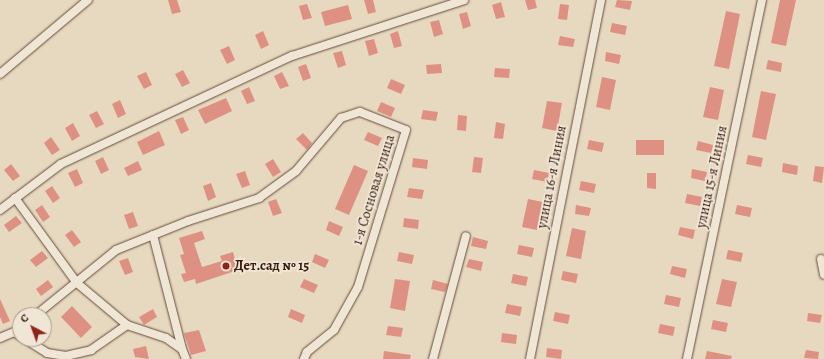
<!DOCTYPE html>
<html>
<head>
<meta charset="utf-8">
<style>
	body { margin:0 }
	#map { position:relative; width:824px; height:359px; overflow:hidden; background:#e7d9c0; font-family:Alegreya,serif }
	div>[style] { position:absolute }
	.building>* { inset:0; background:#de9182 }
	.roads { filter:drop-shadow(0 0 1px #664a39) drop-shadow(0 0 1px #664a39) }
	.street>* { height:8px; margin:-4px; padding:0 4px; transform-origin:4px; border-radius:4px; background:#efe6d6 }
	.dots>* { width:11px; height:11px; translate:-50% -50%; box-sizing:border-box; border:2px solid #efe6d6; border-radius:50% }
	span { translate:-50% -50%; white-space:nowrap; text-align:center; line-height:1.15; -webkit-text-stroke:3.5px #efe6d6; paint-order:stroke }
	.street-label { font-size:14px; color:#3b1a0c }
	.poi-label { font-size:14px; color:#3b1a0c; font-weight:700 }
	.left { translate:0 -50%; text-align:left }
	.north { position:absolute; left:12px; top:307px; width:40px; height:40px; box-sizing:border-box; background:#efe6d6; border:1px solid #a79485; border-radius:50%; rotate:319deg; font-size:11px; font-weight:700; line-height:16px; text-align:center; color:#3b1a0c }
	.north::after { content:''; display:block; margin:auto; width:14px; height:18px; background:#8f2418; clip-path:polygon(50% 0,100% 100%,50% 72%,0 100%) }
</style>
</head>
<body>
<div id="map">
	<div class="building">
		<div style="clip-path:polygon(168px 0,177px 0,181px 12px,172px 14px)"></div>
		<div style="clip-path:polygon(364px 0,373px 0,376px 12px,368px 14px)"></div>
		<div style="clip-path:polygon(525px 0,535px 0,537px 8px,528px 10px)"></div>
		<div style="clip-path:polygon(617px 0,632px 1px,630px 10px,615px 7px)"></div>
		<div style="clip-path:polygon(780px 0,796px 0,786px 46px,771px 43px)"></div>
		<div style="clip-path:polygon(501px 2px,505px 17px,496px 19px,492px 5px)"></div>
		<div style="clip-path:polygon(307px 4px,312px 18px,303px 20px,299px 6px)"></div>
		<div style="clip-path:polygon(560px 4px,569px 5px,567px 20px,558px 19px)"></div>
		<div style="clip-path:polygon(348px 5px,352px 19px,325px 26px,321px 12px)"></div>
		<div style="clip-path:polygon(726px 11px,740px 14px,729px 69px,714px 66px)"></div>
		<div style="clip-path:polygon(467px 12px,471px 26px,463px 29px,459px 14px)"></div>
		<div style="clip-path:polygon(439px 20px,443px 34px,434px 37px,430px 22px)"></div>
		<div style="clip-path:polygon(612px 23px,627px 26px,625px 35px,610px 32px)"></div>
		<div style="clip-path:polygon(263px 31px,269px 45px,261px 49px,255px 35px)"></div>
		<div style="clip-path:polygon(398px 31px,402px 46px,394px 48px,390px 34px)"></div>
		<div style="clip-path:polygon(560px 36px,575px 39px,573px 47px,558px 45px)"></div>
		<div style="clip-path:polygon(374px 39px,378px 53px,369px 56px,365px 41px)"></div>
		<div style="clip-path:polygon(229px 46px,235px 60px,227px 64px,220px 50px)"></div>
		<div style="clip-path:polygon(342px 51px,346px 65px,338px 68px,333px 53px)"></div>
		<div style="clip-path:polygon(606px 52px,621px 55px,619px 64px,605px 61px)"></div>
		<div style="clip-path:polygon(768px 60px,782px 63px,781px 72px,766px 69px)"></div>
		<div style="clip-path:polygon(306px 64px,311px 78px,303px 81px,298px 67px)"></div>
		<div style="clip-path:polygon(441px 64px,442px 73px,427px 74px,426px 65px)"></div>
		<div style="clip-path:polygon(495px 68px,510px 69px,509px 78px,494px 77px)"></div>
		<div style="clip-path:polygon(183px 70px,190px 83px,182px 87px,175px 74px)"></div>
		<div style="clip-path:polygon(146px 72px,152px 85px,144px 89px,137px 76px)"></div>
		<div style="clip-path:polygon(282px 72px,289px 86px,280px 89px,274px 76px)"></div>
		<div style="clip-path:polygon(602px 77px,616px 80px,610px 110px,596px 107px)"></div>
		<div style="clip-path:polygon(391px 79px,405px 85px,401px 94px,387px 88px)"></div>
		<div style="clip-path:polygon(249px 87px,255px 101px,247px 104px,241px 91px)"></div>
		<div style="clip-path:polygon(710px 87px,724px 90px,718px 120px,703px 117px)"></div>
		<div style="clip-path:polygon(761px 91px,776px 94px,766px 140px,752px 137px)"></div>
		<div style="clip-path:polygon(226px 98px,232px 111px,205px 124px,198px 110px)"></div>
		<div style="clip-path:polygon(120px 100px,126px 114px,118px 118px,112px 104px)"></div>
		<div style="clip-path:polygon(547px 101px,562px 103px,557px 131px,542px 128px)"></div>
		<div style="clip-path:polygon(381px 102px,395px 108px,391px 117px,377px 111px)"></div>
		<div style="clip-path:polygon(423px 110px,438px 112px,436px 121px,421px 119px)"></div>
		<div style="clip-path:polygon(97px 111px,104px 124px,96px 128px,89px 115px)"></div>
		<div style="clip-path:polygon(458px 115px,467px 116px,466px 131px,457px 130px)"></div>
		<div style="clip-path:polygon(183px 117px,189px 130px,181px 134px,175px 120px)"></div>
		<div style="clip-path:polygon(496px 122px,505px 124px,503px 139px,494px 138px)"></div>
		<div style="clip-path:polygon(73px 123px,80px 136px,72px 141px,65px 128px)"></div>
		<div style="clip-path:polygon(159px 131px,165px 145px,143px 155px,137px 142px)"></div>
		<div style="clip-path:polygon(368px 132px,382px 138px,378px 146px,364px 140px)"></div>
		<div style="clip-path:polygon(303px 133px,312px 143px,307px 150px,296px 139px)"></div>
		<div style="clip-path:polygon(51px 137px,60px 150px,52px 155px,44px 143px)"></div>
		<div style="clip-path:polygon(589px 140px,604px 143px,602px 152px,587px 149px)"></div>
		<div style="clip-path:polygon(636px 140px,664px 140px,664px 155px,636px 155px)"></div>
		<div style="clip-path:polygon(698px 141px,713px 145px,711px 153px,696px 150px)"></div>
		<div style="clip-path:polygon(748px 155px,763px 158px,761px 167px,746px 164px)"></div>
		<div style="clip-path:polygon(103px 157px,109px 170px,101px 174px,95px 161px)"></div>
		<div style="clip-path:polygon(474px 157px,483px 158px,481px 173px,472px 172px)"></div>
		<div style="clip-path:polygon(413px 158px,428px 160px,427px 169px,412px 167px)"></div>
		<div style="clip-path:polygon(273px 159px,281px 172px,273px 177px,265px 164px)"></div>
		<div style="clip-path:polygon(138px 161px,142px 170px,128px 176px,124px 168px)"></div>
		<div style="clip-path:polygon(783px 163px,798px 166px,797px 175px,782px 172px)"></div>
		<div style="clip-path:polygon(11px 164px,20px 176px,13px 181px,4px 170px)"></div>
		<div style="clip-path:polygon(354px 165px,368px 171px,349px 215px,335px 209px)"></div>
		<div style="clip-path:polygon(815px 166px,824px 167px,822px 183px,813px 181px)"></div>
		<div style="clip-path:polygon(77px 169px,83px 183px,75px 187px,68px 173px)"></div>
		<div style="clip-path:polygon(692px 169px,707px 172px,705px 181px,691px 178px)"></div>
		<div style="clip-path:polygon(534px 170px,549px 173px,547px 182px,532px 179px)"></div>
		<div style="clip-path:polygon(245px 171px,250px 185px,242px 188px,236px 174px)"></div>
		<div style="clip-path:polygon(647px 173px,656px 173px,656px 189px,647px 188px)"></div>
		<div style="clip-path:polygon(581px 181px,596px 184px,594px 193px,579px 190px)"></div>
		<div style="clip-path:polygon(211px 183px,216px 197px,208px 201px,203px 186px)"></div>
		<div style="clip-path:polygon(52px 186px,60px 198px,53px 203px,45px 191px)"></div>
		<div style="clip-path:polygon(409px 188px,424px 190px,422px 199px,407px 197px)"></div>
		<div style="clip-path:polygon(687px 194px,702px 197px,700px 206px,685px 203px)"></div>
		<div style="clip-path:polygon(276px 199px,282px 213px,273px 216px,268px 202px)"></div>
		<div style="clip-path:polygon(528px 199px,543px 202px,537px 230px,522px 227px)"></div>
		<div style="clip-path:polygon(42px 205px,50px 217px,43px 222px,35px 210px)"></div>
		<div style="clip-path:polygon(576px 205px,591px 208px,589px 216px,575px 214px)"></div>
		<div style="clip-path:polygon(737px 205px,752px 208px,750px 217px,735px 214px)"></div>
		<div style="clip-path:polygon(133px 212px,138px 226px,129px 229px,124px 215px)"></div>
		<div style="clip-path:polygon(16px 216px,22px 223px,9px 232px,4px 225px)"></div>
		<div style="clip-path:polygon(404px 218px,419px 220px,418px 229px,403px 227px)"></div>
		<div style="clip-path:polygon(329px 221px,343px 227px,339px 236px,326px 230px)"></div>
		<div style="clip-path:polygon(680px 227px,695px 230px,693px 239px,678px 235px)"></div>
		<div style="clip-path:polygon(572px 228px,586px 231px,581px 259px,566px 256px)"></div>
		<div style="clip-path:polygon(72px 230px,81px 242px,74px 247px,65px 235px)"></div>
		<div style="clip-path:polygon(202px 231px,205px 239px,194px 243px,202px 267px,222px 261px,220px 256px,233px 252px,238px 270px,196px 284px,195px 279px,184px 282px,181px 274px,186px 273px,180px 255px,184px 254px,179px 238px)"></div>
		<div style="clip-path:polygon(473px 237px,488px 241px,486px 249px,471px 246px)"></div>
		<div style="clip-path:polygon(519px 245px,534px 248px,532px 257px,517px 254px)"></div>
		<div style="clip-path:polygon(728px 250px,743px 253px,741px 262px,726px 259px)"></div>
		<div style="clip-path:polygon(42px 251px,48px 258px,36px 267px,30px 260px)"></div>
		<div style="clip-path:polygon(399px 252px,414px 255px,412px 264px,397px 261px)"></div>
		<div style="clip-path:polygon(315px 254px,329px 260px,325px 268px,312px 262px)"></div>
		<div style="clip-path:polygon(128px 258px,133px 272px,125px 275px,119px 261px)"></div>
		<div style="clip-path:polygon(469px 259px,483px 262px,481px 271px,466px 267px)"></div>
		<div style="clip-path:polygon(672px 266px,687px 269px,685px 278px,670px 274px)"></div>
		<div style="clip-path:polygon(563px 271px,578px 274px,576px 283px,561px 280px)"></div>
		<div style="clip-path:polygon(513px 274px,528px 277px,526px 286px,511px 283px)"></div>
		<div style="clip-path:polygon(304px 279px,318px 285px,314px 293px,300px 287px)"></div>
		<div style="clip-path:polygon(395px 279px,410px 281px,405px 311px,390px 308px)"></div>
		<div style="clip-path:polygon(722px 279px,737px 282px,731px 307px,716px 304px)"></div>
		<div style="clip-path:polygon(48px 280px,53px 287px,41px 296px,36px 289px)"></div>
		<div style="clip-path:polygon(433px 280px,448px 284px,445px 292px,431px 289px)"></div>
		<div style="clip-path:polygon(666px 295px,681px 298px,679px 307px,664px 304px)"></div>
		<div style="clip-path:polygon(0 299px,10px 321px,3px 324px,0 317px)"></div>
		<div style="clip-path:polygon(507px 304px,522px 307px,520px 316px,505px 313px)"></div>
		<div style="clip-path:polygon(72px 306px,92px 327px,81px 338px,61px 317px)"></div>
		<div style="clip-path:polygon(153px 309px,157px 317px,144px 325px,139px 317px)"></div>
		<div style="clip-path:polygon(291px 309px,305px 315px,302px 323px,288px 317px)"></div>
		<div style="clip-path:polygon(555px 312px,570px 315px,568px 324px,553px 321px)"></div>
		<div style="clip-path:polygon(808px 313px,822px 315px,820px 323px,807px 321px)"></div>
		<div style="clip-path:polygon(713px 320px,728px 323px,726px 332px,711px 329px)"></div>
		<div style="clip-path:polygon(660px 324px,675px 327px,673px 336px,658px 333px)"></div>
		<div style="clip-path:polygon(388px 326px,403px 328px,401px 337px,386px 335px)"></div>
		<div style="clip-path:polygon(199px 330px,206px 351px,191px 355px,184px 333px)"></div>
		<div style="clip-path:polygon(502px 333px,517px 335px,516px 344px,501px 342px)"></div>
		<div style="clip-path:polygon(146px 346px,149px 359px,135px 357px,133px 349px)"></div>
		<div style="clip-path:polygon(547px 348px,562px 350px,561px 359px,546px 357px)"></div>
		<div style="clip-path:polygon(806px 350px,819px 352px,818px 359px,804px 358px)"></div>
		<div style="clip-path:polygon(384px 351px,411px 355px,410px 359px,383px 359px)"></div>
		<div style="clip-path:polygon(707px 351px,732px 356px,731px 359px,705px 359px)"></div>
	</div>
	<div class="roads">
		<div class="street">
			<div style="left:0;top:74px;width:115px;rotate:-40.1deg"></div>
			<div style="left:15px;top:198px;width:105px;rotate:53.9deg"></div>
			<div style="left:77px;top:283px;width:65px;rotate:40deg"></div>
			<div style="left:0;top:210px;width:76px;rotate:-37deg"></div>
			<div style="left:61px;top:164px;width:255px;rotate:-25.1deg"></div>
			<div style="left:292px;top:56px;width:181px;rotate:-18deg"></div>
			<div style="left:153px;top:235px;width:118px;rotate:75.7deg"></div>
			<div style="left:821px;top:259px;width:16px;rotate:79deg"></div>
			<div style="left:36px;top:315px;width:103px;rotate:-39.1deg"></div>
			<div style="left:116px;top:250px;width:78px;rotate:-21.9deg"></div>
			<div style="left:188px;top:221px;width:75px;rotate:-17.9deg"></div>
			<div style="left:259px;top:198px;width:46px;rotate:-36.1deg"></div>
			<div style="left:296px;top:171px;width:70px;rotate:-49.7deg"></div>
			<div style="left:341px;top:118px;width:20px;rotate:-18deg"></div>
			<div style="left:360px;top:112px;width:49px;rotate:21.4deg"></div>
			<div style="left:406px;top:130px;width:164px;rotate:107deg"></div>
			<div style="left:358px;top:287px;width:49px;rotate:119.2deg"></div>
			<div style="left:334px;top:330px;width:35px;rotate:141deg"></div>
			<div style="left:307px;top:352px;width:8px;rotate:113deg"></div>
			<div style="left:0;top:338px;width:15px;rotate:-23deg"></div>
			<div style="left:14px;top:332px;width:7px;rotate:34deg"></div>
			<div style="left:25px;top:339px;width:26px;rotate:32deg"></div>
			<div style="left:47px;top:353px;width:19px;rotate:9deg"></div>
			<div style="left:66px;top:356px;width:26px;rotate:-13deg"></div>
			<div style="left:91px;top:350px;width:44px;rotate:-34.8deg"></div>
			<div style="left:127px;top:325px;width:41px;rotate:18.4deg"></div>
			<div style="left:166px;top:338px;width:19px;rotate:35deg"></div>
			<div style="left:182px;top:349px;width:11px;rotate:68deg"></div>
			<div style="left:433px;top:359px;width:127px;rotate:-75deg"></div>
			<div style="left:530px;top:359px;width:366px;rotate:-78.8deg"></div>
			<div style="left:687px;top:359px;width:367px;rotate:-78.2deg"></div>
		</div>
	</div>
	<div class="dots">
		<div style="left:226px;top:266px;background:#8f2418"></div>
	</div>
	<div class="street-label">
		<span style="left:552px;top:177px;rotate:-79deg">улица 16-я Линия</span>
		<span style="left:712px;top:177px;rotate:-78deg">улица 15-я Линия</span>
		<span style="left:374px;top:190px;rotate:-73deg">1-я Сосновая улица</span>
	</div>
	<div class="poi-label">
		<span class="left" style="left:234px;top:266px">Дет.сад № 15</span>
	</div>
	<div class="north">С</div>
</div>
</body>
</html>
